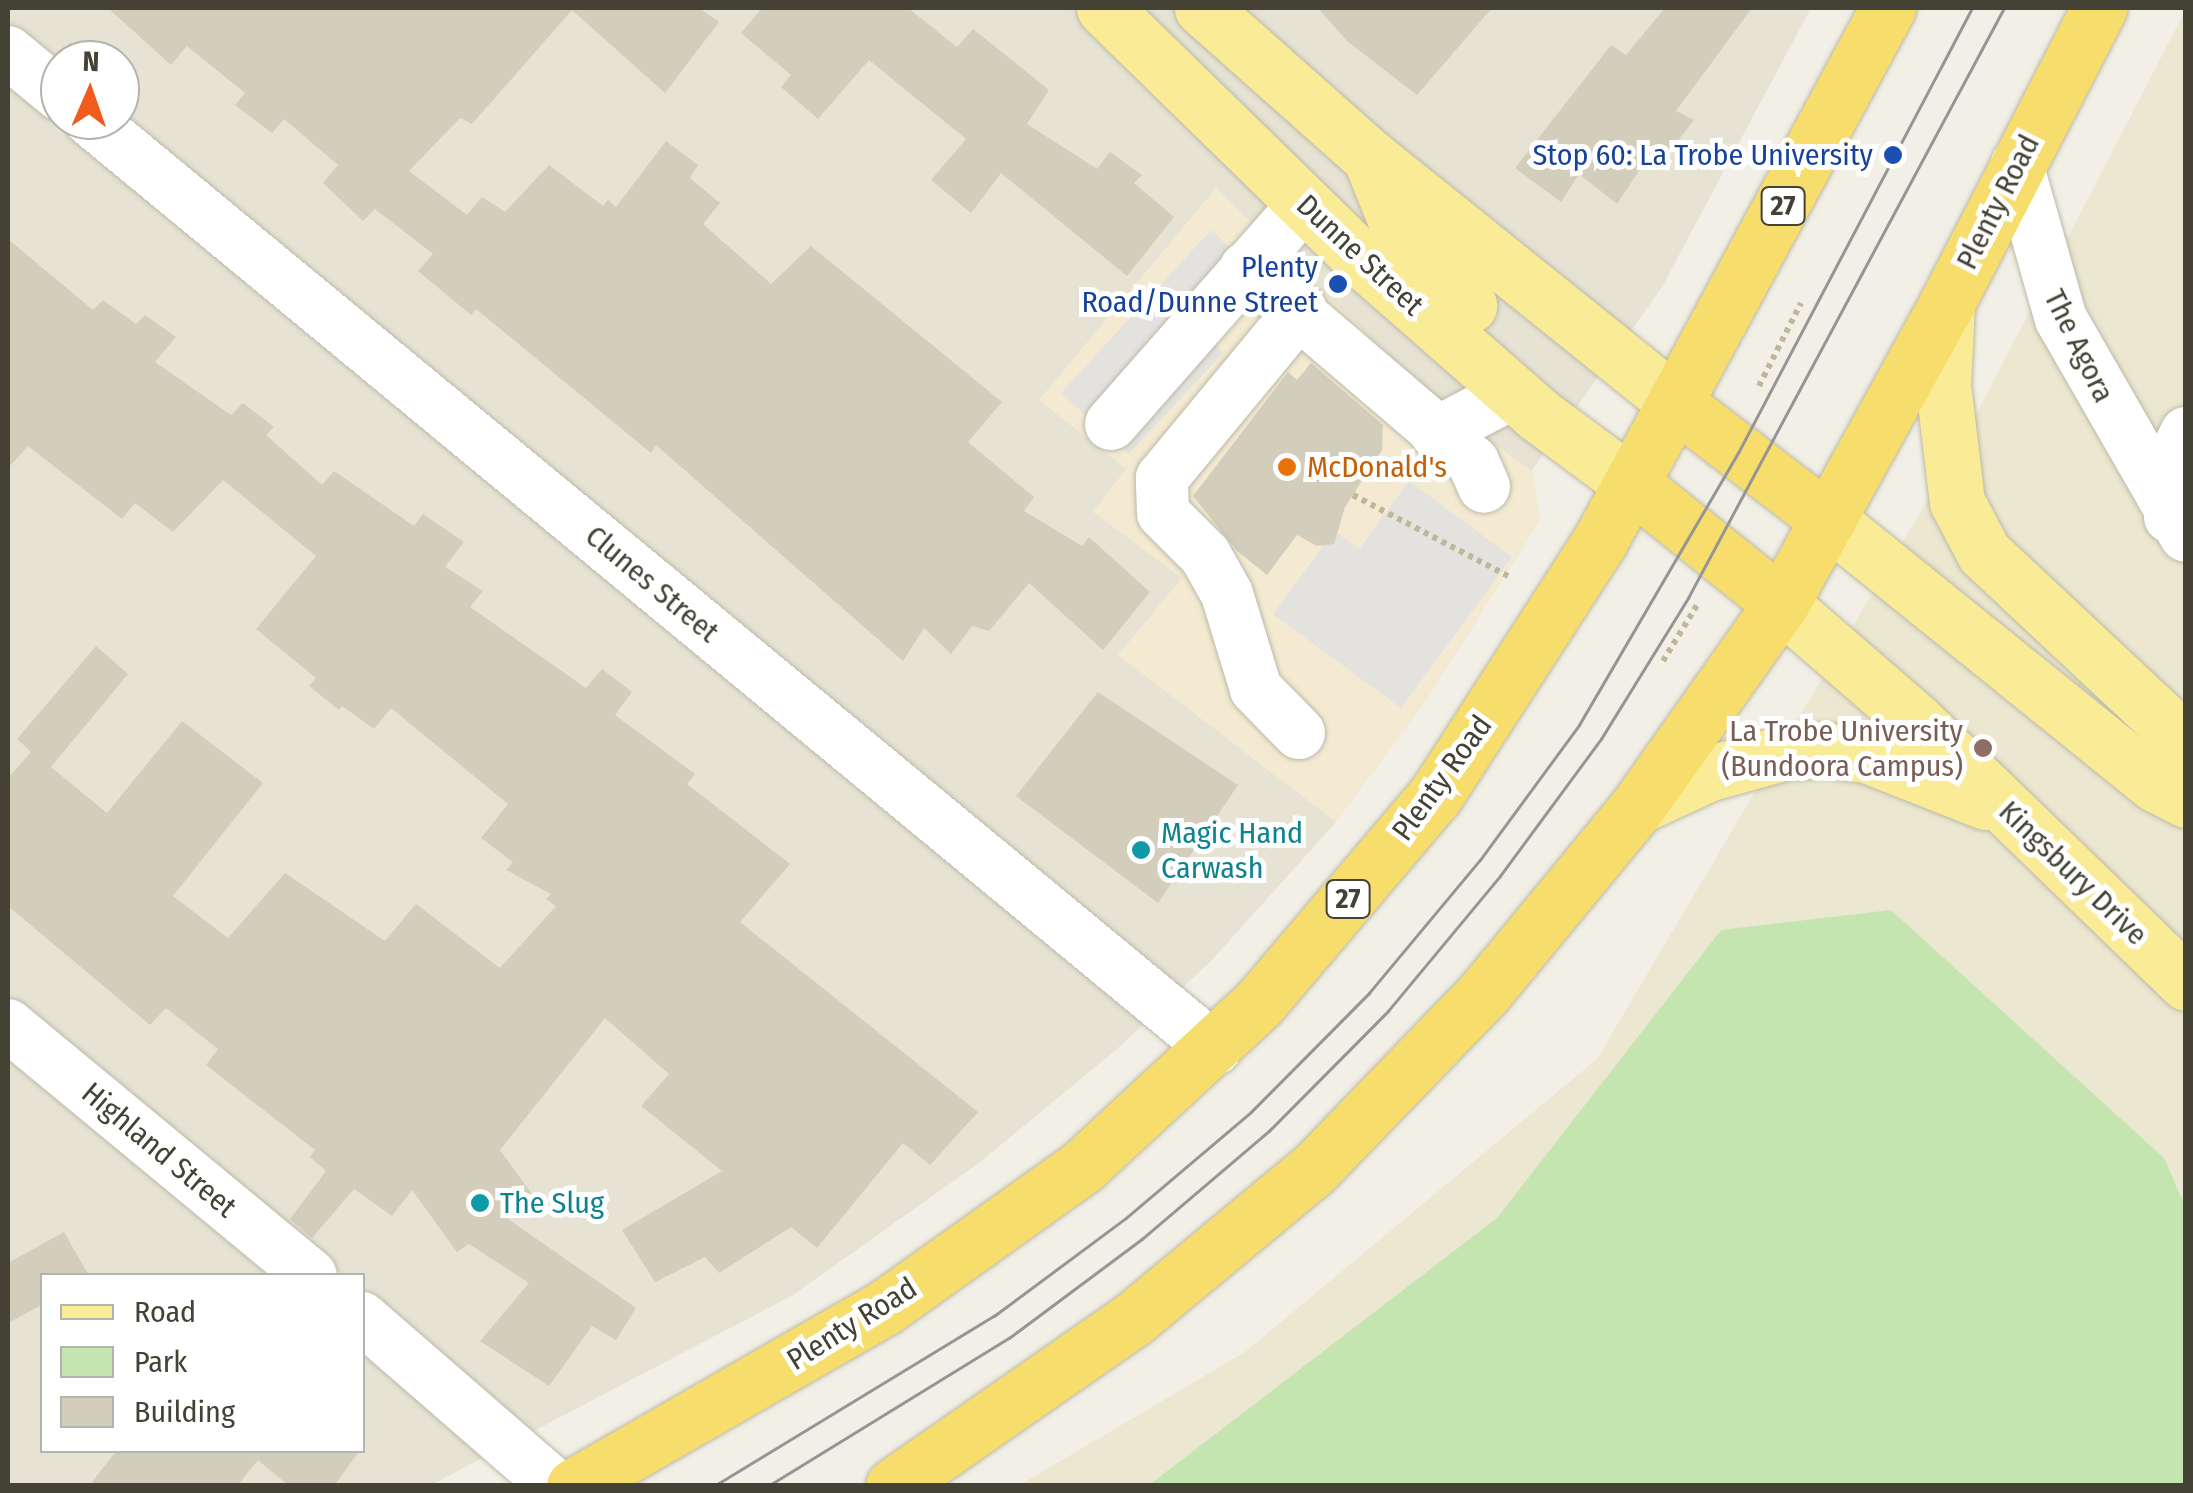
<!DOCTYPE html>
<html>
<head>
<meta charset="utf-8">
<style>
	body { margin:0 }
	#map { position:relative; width:2193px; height:1493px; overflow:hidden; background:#f2f0e6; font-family:"Fira Sans Condensed",sans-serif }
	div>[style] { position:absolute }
	.residential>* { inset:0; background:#e6e3d4 }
	.commercial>* { inset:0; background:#f3ead1 }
	.education>* { inset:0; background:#ebe7d0 }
	.green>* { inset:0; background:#c5e5b0 }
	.parking>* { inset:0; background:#e3e2de }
	.building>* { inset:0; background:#d3cdbc }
	.path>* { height:6px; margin-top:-3px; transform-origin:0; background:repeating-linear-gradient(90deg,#beb79b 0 5px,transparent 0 10px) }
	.roads { filter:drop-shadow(0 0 2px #bdb9a9) drop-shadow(0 0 2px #bdb9a9) }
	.minor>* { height:52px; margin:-26px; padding:0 26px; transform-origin:26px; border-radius:26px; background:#fff }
	.major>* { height:55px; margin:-27.5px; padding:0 27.5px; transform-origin:27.5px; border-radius:27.5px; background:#faec97 }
	.highway>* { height:55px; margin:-27.5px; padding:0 27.5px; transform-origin:27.5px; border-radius:27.5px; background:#f7dd6b }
	.tram>* { height:2.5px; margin:-1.25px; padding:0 1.25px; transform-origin:1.25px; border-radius:1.25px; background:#959595 }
	.dots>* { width:28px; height:28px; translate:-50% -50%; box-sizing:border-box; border:5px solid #fff; border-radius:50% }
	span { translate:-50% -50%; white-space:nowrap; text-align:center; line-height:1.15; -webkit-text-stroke:10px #fff; paint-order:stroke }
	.shield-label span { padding:2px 8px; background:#fff; border:2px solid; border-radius:8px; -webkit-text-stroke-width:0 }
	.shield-label { font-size:28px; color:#444135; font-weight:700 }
	.transit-label { font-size:30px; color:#164399 }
	.right { translate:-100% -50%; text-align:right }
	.street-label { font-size:30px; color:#444135 }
	.food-label { font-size:30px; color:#c56008 }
	.left { translate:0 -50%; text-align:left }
	.education-label { font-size:30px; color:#785e54 }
	.culture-label { font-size:30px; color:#0d838f }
	.frame { position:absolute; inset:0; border:10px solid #444135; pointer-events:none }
	.legend { position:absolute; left:40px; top:1273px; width:325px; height:180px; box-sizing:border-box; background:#fff; border:2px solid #b4b3ae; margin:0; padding:12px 18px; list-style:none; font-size:30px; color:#444135 }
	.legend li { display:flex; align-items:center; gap:20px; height:50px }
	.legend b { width:50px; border:2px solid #b4b3ae }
	.north { position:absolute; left:40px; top:40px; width:100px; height:100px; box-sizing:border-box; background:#fff; border:2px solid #b4b3ae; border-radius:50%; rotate:2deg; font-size:28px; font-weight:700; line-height:40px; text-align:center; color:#444135 }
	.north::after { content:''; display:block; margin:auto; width:35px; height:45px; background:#f15c1e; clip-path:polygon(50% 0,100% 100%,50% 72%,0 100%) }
</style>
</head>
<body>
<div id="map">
	<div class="residential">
		<div style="clip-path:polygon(evenodd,8px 8px,1811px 8px,1662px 287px,1532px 470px,1540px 520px,1427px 699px,1336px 822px,1211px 961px,1117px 1049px,979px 1163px,793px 1295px,431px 1485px,8px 1486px,8px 8px,60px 60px,120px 60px,120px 120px,60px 120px,60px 60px,8px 8px,42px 1276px,362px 1276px,362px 1450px,42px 1450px,42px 1276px)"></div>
	</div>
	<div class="commercial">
		<div style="clip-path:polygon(1216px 188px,1436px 401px,1532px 471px,1540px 520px,1427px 699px,1336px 822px,1118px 655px,1182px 578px,1093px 512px,1126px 469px,1039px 400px)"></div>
	</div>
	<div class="education">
		<div style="clip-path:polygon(2185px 11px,2185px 1485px,1018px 1486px,1245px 1352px,1597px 1059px,1964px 438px)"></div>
	</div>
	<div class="green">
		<div style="clip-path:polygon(1891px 910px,2164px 1158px,2185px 1206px,2185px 1485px,1149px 1485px,1497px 1218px,1721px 930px)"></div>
	</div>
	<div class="parking">
		<div style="clip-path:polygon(1211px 230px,1262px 277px,1207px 338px,1223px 353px,1129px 454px,1061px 393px)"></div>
		<div style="clip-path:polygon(1409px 481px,1512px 557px,1401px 708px,1273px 614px,1334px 531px,1359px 549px)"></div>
	</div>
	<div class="building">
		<div style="clip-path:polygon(108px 8px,699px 8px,719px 22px,665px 93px,572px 10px,472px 124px,460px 118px,409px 171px,467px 215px,482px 197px,505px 212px,549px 165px,603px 206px,608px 200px,616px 207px,666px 141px,698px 165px,690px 178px,720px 203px,703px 224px,771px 284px,811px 246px,1002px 402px,968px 442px,1034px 497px,1024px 511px,1082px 546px,1089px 537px,1150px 592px,1103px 650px,1029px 583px,989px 631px,972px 626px,951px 654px,924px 628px,903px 661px,656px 445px,651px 453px,476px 309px,471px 315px,418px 271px,433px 254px,375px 209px,363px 221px,323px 183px,338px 165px,284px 119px,272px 133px,235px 105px,245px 93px,187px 46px,171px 65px)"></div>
		<div style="clip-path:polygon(762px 8px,908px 8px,957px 47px,973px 29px,1049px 90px,1027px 124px,1097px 169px,1110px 152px,1142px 175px,1134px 183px,1174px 217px,1127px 276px,1001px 173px,971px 213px,931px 180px,966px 139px,869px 60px,818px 119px,781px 87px,791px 75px,741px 33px)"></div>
		<div style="clip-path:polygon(1318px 8px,1492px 8px,1417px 95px,1347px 41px)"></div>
		<div style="clip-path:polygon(1665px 8px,1752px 8px,1676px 111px,1694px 120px,1662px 161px,1651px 153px,1617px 204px,1579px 174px,1561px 202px,1515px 168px,1611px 45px,1626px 55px)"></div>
		<div style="clip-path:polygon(8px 239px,93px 310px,103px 300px,136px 324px,145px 315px,176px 337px,155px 362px,231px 415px,243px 403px,274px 427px,266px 435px,322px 485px,334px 471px,414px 526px,423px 514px,464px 542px,445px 567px,483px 591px,470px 607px,586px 688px,602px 669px,632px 692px,615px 715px,695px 774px,687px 784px,790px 864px,740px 922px,978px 1112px,930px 1165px,903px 1143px,817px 1248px,791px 1227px,719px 1273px,705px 1257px,655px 1282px,622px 1230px,722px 1171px,641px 1106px,669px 1074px,605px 1018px,500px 1150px,534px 1197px,505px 1217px,636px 1308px,616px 1340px,592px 1326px,549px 1386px,480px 1341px,529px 1283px,469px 1244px,457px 1252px,412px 1190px,392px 1216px,354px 1189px,312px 1238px,290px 1219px,326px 1171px,310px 1157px,315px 1150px,206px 1065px,218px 1049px,166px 1008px,150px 1025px,8px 906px,8px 778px,31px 752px,17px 739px,96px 646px,128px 674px,51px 767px,107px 813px,182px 721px,263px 783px,173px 896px,228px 938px,285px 873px,385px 941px,416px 904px,500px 968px,556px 906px,546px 899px,551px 894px,506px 870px,513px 862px,481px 838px,508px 804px,391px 708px,374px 729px,342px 706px,339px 710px,309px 686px,316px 678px,256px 629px,316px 556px,223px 480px,173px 532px,135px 503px,122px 519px,28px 446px,8px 468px)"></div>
		<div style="clip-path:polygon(1311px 363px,1383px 425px,1382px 450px,1345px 507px,1334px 544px,1317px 546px,1297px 535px,1267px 575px,1237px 551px,1193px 496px,1288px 372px,1297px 380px)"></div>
		<div style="clip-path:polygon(1098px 692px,1238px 785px,1158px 903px,1016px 796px)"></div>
		<div style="clip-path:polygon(64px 1232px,89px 1276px,42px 1276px,42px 1305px,8px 1323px,8px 1263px)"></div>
		<div style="clip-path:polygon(117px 1450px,360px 1450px,334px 1486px,289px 1486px,258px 1460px,237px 1486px,89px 1486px)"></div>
	</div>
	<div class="path">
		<div style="left:1759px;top:386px;width:93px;rotate:-63.2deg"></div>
		<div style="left:1353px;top:495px;width:179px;rotate:27.6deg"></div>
		<div style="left:1663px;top:661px;width:66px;rotate:-58.7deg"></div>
	</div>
	<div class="roads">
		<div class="minor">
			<div style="left:8px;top:52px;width:67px;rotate:39.6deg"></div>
			<div style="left:90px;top:120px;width:1459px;rotate:39.55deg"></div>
			<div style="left:2017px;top:164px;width:161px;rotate:74.2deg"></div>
			<div style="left:2061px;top:319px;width:250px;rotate:60.1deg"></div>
			<div style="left:1246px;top:268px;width:299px;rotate:40.5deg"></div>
			<div style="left:1473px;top:462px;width:27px;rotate:66deg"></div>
			<div style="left:1111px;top:424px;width:294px;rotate:-48.7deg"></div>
			<div style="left:1436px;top:433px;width:87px;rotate:-27.5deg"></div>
			<div style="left:2170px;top:517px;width:49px;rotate:-91.2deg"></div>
			<div style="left:2169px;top:468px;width:39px;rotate:-64deg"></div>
			<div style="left:1299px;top:733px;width:62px;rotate:-134.3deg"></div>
			<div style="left:1256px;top:689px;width:99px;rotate:-107deg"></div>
			<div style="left:1227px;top:594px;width:45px;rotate:-119.4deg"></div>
			<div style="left:1205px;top:555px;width:59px;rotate:-135deg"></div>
			<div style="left:1163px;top:513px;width:35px;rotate:-92deg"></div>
			<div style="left:1162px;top:478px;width:218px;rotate:-50.4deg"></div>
			<div style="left:8px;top:1025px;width:393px;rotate:39.6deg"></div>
			<div style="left:362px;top:1318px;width:256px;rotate:41deg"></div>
		</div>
		<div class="major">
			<div style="left:1104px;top:8px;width:359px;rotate:44.3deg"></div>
			<div style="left:1361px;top:259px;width:233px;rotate:41.3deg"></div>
			<div style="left:1536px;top:413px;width:119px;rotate:36.5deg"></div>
			<div style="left:1202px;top:8px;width:225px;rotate:41.6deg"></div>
			<div style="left:1370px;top:157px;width:395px;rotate:38.8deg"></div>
			<div style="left:1370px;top:157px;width:92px;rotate:68.2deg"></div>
			<div style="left:1404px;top:242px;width:91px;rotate:44.1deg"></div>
			<div style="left:1947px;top:303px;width:82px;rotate:92.8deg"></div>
			<div style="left:1943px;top:385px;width:118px;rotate:83.2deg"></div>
			<div style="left:1957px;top:502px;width:58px;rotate:62.1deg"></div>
			<div style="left:1984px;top:553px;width:277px;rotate:43.1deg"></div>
			<div style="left:1828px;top:520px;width:420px;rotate:38.9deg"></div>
			<div style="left:2155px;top:784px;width:35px;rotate:27deg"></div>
			<div style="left:1781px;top:604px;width:177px;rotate:40.9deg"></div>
			<div style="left:1915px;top:720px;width:378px;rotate:44.1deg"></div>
			<div style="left:1638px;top:806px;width:79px;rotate:-24.6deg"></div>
			<div style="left:1710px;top:773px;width:79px;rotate:-15.4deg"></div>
			<div style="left:1786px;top:752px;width:39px;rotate:-3deg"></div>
			<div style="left:1825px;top:750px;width:41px;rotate:7deg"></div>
			<div style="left:1866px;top:755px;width:129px;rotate:21.4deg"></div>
		</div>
		<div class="highway">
			<div style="left:1678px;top:405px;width:189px;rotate:37.5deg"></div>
			<div style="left:1632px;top:484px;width:191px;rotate:38.8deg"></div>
			<div style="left:574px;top:1486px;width:357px;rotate:-29.9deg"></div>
			<div style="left:884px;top:1308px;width:244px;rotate:-35.5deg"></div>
			<div style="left:1083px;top:1166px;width:241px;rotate:-42.8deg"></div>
			<div style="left:1260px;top:1002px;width:270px;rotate:-49.7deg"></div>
			<div style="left:1435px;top:796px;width:304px;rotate:-57.1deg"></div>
			<div style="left:1600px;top:541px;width:606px;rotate:-61.62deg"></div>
			<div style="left:893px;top:1486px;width:291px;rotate:-34.8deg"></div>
			<div style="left:1132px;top:1320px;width:236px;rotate:-39.7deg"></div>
			<div style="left:1314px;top:1169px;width:245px;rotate:-46deg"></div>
			<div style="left:1484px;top:993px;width:242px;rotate:-50.5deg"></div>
			<div style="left:1638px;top:806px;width:247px;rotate:-54.7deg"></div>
			<div style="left:1781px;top:604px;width:344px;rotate:-61.1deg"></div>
			<div style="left:1947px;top:303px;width:332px;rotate:-62.7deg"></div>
		</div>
	</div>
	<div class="tram">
		<div style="left:714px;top:1486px;width:328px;rotate:-31.3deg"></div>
		<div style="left:994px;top:1316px;width:164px;rotate:-36.6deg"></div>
		<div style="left:1126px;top:1218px;width:164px;rotate:-40.3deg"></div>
		<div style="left:1251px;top:1112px;width:168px;rotate:-45.2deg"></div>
		<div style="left:1369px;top:993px;width:173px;rotate:-50.2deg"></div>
		<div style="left:1480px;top:860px;width:167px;rotate:-53.7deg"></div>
		<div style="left:1579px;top:725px;width:315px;rotate:-59.7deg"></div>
		<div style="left:1738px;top:453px;width:503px;rotate:-62.26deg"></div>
		<div style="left:768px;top:1486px;width:283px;rotate:-31.6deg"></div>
		<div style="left:1009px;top:1338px;width:166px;rotate:-36.7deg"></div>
		<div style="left:1142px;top:1239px;width:167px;rotate:-40.4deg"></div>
		<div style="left:1269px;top:1131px;width:169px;rotate:-45.2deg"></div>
		<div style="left:1388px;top:1011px;width:175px;rotate:-50.3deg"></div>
		<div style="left:1500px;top:876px;width:170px;rotate:-53.6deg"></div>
		<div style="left:1601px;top:739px;width:166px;rotate:-58.3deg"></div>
		<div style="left:1688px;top:598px;width:669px;rotate:-61.83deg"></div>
	</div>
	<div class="dots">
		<div style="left:1893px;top:155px;background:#1a4fb4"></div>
		<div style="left:1338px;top:284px;background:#1a4fb4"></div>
		<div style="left:1287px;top:467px;background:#e8710a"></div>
		<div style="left:1983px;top:748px;background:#8d6e63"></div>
		<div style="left:1141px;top:850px;background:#0f9aa8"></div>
		<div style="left:480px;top:1203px;background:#0f9aa8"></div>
	</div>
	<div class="shield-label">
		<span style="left:1783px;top:206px">27</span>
		<span style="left:1348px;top:899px">27</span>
	</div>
	<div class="transit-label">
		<span class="right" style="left:1873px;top:155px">Stop 60: La Trobe University</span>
		<span class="right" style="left:1318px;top:284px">Plenty<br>Road/Dunne Street</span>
	</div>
	<div class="street-label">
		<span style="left:1998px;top:202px;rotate:-63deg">Plenty Road</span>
		<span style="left:1360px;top:255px;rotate:43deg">Dunne Street</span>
		<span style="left:2079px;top:346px;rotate:64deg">The Agora</span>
		<span style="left:652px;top:584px;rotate:40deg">Clunes Street</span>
		<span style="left:1442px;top:778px;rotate:-54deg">Plenty Road</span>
		<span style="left:2073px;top:873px;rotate:44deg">Kingsbury Drive</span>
		<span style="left:159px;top:1150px;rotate:40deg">Highland Street</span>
		<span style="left:852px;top:1324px;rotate:-32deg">Plenty Road</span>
	</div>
	<div class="food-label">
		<span class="left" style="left:1307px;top:467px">McDonald's</span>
	</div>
	<div class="education-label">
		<span class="right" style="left:1963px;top:748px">La Trobe University<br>(Bundoora Campus)</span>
	</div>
	<div class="culture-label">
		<span class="left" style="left:1161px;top:850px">Magic Hand<br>Carwash</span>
		<span class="left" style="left:500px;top:1203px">The Slug</span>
	</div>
	<div class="frame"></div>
	<ul class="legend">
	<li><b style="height:12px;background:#faec97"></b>Road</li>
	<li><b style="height:28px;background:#c5e5b0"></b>Park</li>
	<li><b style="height:28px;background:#d3cdbc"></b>Building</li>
	</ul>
	<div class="north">N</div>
</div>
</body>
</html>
